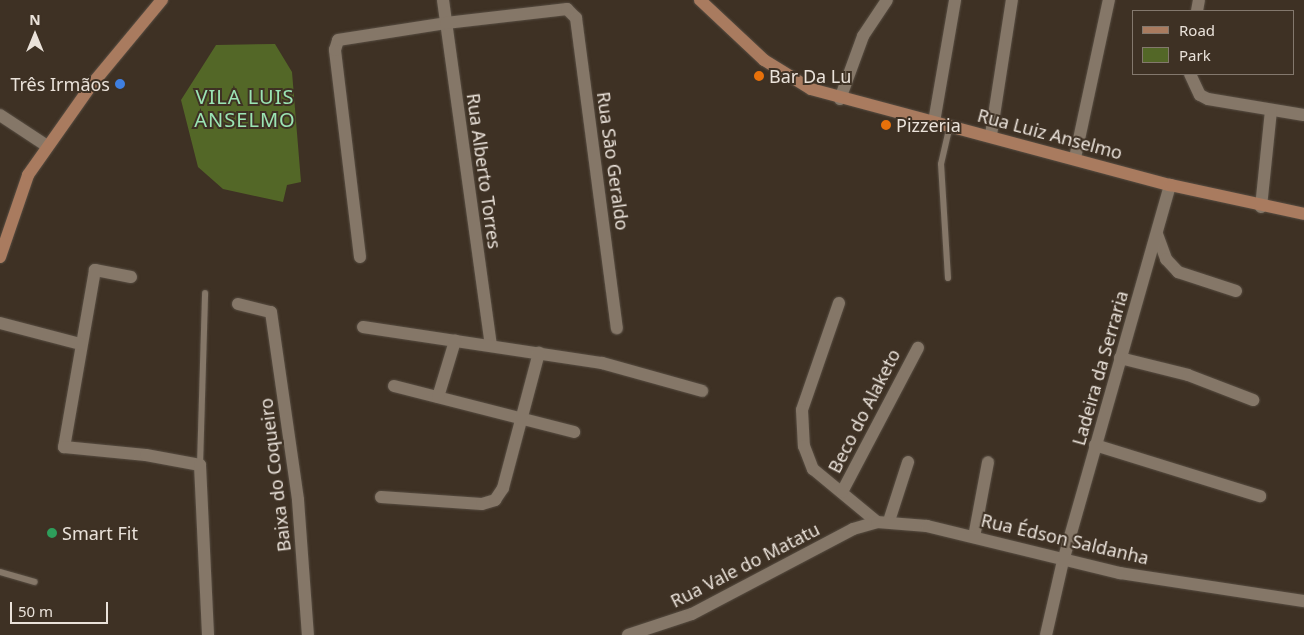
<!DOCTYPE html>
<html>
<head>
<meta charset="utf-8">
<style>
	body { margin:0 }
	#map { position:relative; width:1304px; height:635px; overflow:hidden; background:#3e3124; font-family:"Noto Sans",sans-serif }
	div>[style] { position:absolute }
	.green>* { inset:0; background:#536727 }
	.roads { filter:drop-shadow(0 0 1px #574d42) drop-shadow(0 0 1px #574d42) }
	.lane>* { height:6px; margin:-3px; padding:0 3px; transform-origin:3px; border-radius:3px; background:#857768 }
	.street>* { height:12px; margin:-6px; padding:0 6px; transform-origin:6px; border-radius:6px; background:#857768 }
	.secondary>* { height:12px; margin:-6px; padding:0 6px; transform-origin:6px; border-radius:6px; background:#a97b5f }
	.dots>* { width:14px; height:14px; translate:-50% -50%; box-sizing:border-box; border:2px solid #3e3124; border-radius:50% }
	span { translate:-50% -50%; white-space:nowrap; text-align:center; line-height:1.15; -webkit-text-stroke:4px #3e3124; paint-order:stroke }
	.poi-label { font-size:18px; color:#eae2da }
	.left { translate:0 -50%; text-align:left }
	.right { translate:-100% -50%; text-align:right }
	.street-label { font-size:18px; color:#eae2da }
	.quarter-label { font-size:20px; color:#9be4b3; letter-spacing:1px }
	.legend { position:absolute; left:1132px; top:10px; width:162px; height:65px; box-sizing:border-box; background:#3e3124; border:1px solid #83786d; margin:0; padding:6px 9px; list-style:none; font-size:15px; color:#eae2da }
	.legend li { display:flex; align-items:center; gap:10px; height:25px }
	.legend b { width:25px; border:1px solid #83786d }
	.north { position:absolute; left:10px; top:10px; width:50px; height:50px; -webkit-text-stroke:4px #3e3124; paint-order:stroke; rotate:0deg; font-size:14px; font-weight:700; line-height:20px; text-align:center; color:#eae2da }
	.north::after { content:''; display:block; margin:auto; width:18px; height:22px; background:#eae2da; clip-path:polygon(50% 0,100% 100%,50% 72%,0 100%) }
	.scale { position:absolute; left:10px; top:602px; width:98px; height:22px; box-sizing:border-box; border:2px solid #eae2da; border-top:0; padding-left:6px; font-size:15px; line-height:18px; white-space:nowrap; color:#eae2da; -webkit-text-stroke:4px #3e3124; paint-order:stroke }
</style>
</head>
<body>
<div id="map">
	<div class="green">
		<div style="clip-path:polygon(275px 44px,292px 72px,301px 182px,287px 185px,283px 202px,223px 189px,198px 167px,181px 100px,216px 45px)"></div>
	</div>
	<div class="roads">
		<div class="lane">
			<div style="left:948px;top:278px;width:114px;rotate:-93.5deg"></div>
			<div style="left:941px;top:164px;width:39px;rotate:-77deg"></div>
			<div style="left:200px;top:465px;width:172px;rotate:-88.3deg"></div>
			<div style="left:0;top:572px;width:36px;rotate:16deg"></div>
		</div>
		<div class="street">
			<div style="left:443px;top:0;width:349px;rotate:82.1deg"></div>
			<div style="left:1197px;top:11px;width:11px;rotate:-80deg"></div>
			<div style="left:1190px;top:74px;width:23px;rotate:65deg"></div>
			<div style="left:1200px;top:95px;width:9px;rotate:27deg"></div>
			<div style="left:1208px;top:99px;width:97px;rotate:9.5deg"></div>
			<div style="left:840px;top:99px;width:67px;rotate:-69.9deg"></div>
			<div style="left:863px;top:36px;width:43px;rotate:-56.3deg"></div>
			<div style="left:0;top:115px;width:56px;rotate:33.4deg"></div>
			<div style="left:934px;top:122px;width:124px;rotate:-80.2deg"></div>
			<div style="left:991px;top:135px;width:137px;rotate:-81.2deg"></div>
			<div style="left:1075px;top:158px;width:162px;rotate:-77.9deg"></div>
			<div style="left:1261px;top:207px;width:97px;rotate:-84.1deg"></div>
			<div style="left:1157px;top:234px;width:27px;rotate:70deg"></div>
			<div style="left:1166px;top:259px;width:18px;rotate:47deg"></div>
			<div style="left:1178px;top:272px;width:61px;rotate:18.1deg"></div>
			<div style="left:360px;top:257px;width:209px;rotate:-96.9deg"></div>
			<div style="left:335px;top:50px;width:10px;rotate:-73deg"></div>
			<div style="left:338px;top:40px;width:109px;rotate:-8.9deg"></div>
			<div style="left:446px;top:23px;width:122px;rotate:-6.6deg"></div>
			<div style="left:567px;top:9px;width:13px;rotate:45deg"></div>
			<div style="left:576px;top:18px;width:313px;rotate:82.5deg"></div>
			<div style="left:131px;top:277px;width:37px;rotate:-169deg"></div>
			<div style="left:95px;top:270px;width:180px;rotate:99.9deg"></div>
			<div style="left:64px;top:447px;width:82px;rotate:5.6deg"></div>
			<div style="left:146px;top:455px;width:55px;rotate:10.5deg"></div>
			<div style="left:200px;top:465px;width:170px;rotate:87.3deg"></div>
			<div style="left:839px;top:303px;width:113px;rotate:109.1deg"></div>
			<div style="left:802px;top:410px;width:36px;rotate:87deg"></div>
			<div style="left:804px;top:446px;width:25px;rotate:69deg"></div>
			<div style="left:813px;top:469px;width:83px;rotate:39.6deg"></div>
			<div style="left:238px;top:304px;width:34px;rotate:14deg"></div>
			<div style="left:271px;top:312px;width:190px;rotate:81.8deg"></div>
			<div style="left:298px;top:500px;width:135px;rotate:85.8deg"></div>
			<div style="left:0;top:323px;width:83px;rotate:14.7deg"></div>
			<div style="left:363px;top:327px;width:242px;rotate:8.6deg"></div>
			<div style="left:602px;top:363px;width:104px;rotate:15.6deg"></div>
			<div style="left:1120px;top:358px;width:70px;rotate:14deg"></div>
			<div style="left:1188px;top:375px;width:70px;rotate:21deg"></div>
			<div style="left:394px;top:386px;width:186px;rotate:14.3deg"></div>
			<div style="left:438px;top:397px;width:59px;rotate:-73.1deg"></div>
			<div style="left:1095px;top:445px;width:173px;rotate:17.2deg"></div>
			<div style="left:842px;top:492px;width:163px;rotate:-62.2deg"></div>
			<div style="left:381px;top:497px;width:101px;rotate:4deg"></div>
			<div style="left:482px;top:504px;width:14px;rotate:-17deg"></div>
			<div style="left:495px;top:500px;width:14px;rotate:-56deg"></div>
			<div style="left:503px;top:488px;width:140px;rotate:-75.1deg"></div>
			<div style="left:889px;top:521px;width:62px;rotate:-72.1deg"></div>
			<div style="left:974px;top:537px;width:76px;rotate:-79.4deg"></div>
			<div style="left:628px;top:635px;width:67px;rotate:-18.2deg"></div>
			<div style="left:692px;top:614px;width:182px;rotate:-27.8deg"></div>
			<div style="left:853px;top:529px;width:25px;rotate:-16deg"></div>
			<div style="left:877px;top:522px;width:50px;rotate:4.6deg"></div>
			<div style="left:927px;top:526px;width:199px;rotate:13.7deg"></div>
			<div style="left:1120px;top:573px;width:186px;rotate:8.7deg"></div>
			<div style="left:1046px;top:635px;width:76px;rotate:-77.1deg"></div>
			<div style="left:1063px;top:561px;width:391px;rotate:-74.1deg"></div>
		</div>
		<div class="secondary">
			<div style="left:700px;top:0;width:88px;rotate:43.2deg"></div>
			<div style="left:764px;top:60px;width:55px;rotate:31.7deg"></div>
			<div style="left:811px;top:89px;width:372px;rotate:15deg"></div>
			<div style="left:1170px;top:185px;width:137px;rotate:12.2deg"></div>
			<div style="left:0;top:257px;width:87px;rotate:-71.1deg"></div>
			<div style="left:28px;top:175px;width:113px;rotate:-54.8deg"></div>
			<div style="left:93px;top:83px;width:108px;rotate:-50.3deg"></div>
		</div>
	</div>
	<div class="dots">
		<div style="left:759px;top:76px;background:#e8710a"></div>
		<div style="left:120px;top:84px;background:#3f7fe0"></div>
		<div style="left:886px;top:125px;background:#e8710a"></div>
		<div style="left:52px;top:533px;background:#2e9e5b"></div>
	</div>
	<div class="poi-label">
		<span class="left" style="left:769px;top:76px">Bar Da Lu</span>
		<span class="right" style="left:110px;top:84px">Três Irmãos</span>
		<span class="left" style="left:896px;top:125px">Pizzeria</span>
		<span class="left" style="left:62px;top:533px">Smart Fit</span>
	</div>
	<div class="street-label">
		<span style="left:1050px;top:134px;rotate:15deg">Rua Luiz Anselmo</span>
		<span style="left:613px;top:161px;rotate:82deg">Rua Sāo Geraldo</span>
		<span style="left:484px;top:171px;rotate:82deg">Rua Alberto Torres</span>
		<span style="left:1100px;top:368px;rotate:-74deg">Ladeira da Serraria</span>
		<span style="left:864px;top:411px;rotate:-63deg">Beco do Alaketo</span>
		<span style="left:275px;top:475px;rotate:-97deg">Baixa do Coqueiro</span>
		<span style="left:1065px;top:539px;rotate:13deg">Rua Édson Saldanha</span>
		<span style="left:745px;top:565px;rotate:-27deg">Rua Vale do Matatu</span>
	</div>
	<div class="quarter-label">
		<span style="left:245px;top:108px">VILA LUIS<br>ANSELMO</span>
	</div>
	<ul class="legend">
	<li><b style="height:6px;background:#a97b5f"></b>Road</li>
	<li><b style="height:14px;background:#536727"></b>Park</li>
	</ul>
	<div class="north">N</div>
	<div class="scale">50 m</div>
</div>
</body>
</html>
